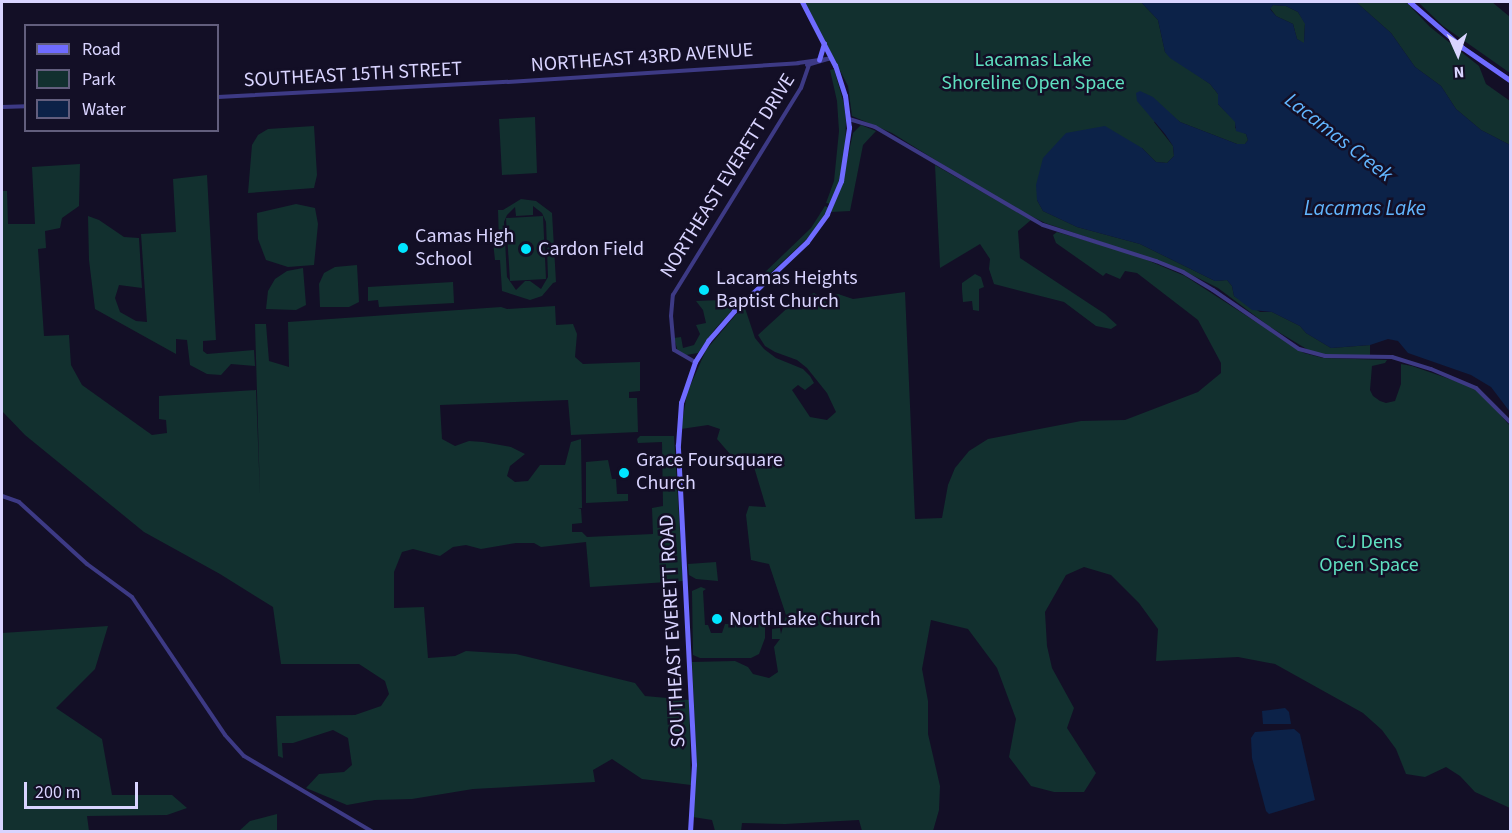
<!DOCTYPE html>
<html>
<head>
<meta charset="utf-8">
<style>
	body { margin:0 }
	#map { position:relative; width:1512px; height:833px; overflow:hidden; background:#130f26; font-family:"Source Sans 3",sans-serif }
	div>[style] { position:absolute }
	.green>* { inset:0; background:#12302f }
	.water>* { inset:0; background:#0c2248 }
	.tertiary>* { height:4px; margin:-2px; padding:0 2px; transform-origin:2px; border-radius:2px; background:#3d3a85 }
	.secondary>* { height:4.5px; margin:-2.25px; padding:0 2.25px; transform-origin:2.25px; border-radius:2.25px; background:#6f6bff }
	.dots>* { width:16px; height:16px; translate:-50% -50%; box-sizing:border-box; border:3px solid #130f26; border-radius:50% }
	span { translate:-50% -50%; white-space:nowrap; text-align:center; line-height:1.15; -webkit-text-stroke:5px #130f26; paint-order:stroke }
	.street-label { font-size:20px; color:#d9d4ff }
	.park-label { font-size:20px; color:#5fe0c0 }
	.poi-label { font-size:20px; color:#d9d4ff }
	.left { translate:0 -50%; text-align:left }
	.water-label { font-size:21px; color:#62b6ff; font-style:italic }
	.frame { position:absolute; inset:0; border:3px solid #d9d4ff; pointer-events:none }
	.legend { position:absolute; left:24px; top:24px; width:195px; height:108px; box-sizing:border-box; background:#130f26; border:2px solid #625e7d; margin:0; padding:8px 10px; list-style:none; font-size:18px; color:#d9d4ff }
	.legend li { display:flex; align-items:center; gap:12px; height:30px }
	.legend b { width:30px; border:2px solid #625e7d }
	.north { position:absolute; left:1428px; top:24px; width:60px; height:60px; -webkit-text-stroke:4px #130f26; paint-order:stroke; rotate:177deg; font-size:16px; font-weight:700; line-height:24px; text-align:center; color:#d9d4ff }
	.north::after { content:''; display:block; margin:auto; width:21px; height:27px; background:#d9d4ff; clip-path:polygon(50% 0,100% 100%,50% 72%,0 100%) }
	.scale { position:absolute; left:24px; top:782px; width:114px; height:27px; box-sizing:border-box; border:3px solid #d9d4ff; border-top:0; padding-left:8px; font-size:18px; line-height:21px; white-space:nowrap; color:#d9d4ff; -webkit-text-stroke:4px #130f26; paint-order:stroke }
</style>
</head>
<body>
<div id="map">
	<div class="green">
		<div style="clip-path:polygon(805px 2px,1141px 2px,1158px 20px,1165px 52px,1210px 84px,1218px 94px,1218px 104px,1236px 122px,1235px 128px,1246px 134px,1248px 140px,1245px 144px,1237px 144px,1180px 122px,1171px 115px,1154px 122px,1173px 146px,1174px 156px,1167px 163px,1156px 162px,1142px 148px,1037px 200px,1043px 211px,1077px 227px,1140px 244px,1215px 281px,1227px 280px,1232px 286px,1234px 296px,1260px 312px,1272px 312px,1300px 326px,1306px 333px,1331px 348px,1370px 345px,1370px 355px,1327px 355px,1310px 351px,1270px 327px,1218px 288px,1178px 268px,1045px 223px,1006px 204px,892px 133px,852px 116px,848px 86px)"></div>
		<div style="clip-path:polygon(1356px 2px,1406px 2px,1430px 27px,1479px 66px,1486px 84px,1510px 101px,1510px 145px,1481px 130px,1456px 109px,1441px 86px,1415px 67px,1391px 33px)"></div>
		<div style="clip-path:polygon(1418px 2px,1492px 2px,1510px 17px,1510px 73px,1443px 26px)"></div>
		<div style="clip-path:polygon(1273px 5px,1286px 6px,1298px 12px,1305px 23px,1304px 44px,1297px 39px,1293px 24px,1276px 16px,1270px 8px)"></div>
		<div style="clip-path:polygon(834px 69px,844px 104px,846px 121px,845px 150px,839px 182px,831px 204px,826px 203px,834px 181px,839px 131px,837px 101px,830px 70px)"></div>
		<div style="clip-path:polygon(535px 117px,537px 173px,502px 175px,499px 119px)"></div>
		<div style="clip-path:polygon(861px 125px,876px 131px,863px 145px,850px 211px,831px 212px,841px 188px,853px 133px)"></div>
		<div style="clip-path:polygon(314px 126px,317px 175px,314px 188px,248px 193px,252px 145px,258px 135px,268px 129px)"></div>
		<div style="clip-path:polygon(80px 164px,79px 206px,62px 218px,60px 228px,45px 231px,46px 248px,38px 249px,44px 336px,69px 335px,71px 365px,82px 385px,152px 435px,167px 433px,166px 420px,159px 419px,159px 396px,256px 390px,260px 495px,255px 324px,266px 324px,269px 361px,289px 367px,288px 322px,501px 307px,507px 309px,555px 306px,556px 325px,573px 324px,577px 334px,575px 357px,583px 364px,640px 362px,640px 391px,629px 392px,629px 398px,637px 398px,638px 432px,571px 435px,568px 400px,440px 405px,442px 439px,455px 446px,469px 441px,483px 442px,511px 447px,525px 454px,510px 466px,507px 476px,515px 482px,528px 481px,540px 465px,565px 465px,571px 442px,581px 439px,582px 508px,578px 508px,581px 509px,582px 523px,572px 524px,572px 532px,582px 532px,587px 537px,653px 534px,652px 508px,663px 506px,662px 442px,638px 443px,637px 439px,640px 436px,674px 436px,683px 581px,590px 587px,586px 542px,541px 547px,534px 543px,516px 543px,481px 549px,466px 545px,453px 547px,440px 556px,413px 549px,402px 552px,394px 572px,394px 608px,424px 607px,428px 658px,455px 656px,466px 651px,516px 654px,635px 683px,645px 696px,689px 700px,691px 785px,642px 779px,612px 759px,593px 770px,595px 782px,473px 789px,412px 799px,375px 800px,347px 805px,306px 788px,319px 774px,344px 772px,352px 765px,348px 738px,333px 730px,293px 743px,282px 743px,283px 758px,278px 756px,276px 716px,355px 715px,381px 706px,389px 694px,385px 681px,359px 664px,281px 664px,273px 607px,220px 574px,144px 532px,25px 435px,2px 411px,2px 191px,7px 191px,8px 224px,35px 224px,32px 167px)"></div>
		<div style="clip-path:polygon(935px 165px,1031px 220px,1018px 231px,1020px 258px,1105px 314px,1117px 325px,1111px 329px,1096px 326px,1064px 302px,994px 284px,989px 269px,990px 259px,980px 244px,940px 268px)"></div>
		<div style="clip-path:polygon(207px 175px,216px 340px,203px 341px,203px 351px,207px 354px,254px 350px,255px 366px,231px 364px,221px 375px,207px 374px,190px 365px,187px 340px,176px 339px,176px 354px,95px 309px,89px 260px,88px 216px,99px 220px,124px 237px,139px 238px,142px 288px,119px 285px,115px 298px,120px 312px,136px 321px,147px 322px,141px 234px,176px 232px,173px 179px)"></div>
		<div style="clip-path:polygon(evenodd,521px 199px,536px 201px,552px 213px,556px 282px,553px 283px,542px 296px,530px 300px,502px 291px,500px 260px,495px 260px,493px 242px,499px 241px,498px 210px,503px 210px,521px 199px,533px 206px,542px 213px,546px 222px,548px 277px,541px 289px,530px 281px,525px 281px,516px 290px,507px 277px,504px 222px,507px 215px,515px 207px,516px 216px,533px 215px,533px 206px)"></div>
		<div style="clip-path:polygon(296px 204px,315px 208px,318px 224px,314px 265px,288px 267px,266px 260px,258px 239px,257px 213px)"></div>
		<div style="clip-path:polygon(825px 206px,829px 208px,814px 232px,763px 280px,759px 278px,811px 228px)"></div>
		<div style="clip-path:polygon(543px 216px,546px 279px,510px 281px,506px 218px)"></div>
		<div style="clip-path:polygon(1057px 232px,1135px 255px,1185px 276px,1304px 353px,1323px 358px,1387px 360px,1385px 363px,1372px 366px,1370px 390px,1373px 396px,1380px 401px,1386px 403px,1395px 401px,1401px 384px,1401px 364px,1412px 366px,1467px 385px,1483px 395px,1510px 426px,1510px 808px,1475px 792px,1460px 776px,1446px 767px,1425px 777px,1406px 774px,1396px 749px,1382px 730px,1363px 713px,1275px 664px,1238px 657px,1156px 661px,1158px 629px,1139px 603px,1111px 575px,1084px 567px,1066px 575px,1045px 612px,1047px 646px,1052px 668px,1074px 708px,1067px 728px,1096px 773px,1084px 792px,1054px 792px,1031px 786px,1009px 757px,1016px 719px,997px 668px,968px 629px,931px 620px,922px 669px,928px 701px,928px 734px,940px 786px,939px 810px,933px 831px,862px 831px,859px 820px,785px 824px,742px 823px,741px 831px,715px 831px,712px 820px,693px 817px,696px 749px,692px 662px,735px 661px,748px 667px,753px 674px,769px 678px,778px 672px,774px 647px,780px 639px,772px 639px,772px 629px,780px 628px,781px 634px,786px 615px,769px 564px,751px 560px,746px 515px,749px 506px,766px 507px,754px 467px,736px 461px,717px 439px,720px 429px,708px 425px,681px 429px,687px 393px,706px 350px,744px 305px,755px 338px,764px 349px,776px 358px,803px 369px,810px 376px,814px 383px,805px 390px,798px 385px,792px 390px,810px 417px,827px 420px,836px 412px,827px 393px,807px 368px,797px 360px,775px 352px,765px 346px,758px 335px,794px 302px,814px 293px,823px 298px,838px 294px,853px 299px,905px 292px,915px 519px,942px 518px,948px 485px,955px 468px,969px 451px,988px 439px,1081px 421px,1125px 420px,1198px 392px,1221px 373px,1221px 363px,1198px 320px,1137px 273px,1125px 271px,1120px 279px,1106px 273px,1103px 276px,1056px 243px,1053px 235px)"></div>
		<div style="clip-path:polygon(357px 265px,359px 302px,349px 307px,320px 307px,319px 284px,324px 273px,335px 267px)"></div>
		<div style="clip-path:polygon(303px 268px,306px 305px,296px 310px,266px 309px,268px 291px,275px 279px,287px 271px)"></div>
		<div style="clip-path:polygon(975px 274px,981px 277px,984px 287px,979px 289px,979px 311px,973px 310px,972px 301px,963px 302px,962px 290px,962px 283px)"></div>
		<div style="clip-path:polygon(453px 282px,454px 303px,379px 307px,378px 300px,368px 301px,368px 287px)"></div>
		<div style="clip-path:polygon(721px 300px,737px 305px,715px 329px,698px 353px,686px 355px,678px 352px,674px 338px,681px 337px,683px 348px,694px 345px,700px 334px,696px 325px,706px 323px,703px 310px,696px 301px)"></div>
		<div style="clip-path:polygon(608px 460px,612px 479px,616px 479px,617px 494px,628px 494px,628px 501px,586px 503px,586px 462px)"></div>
		<div style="clip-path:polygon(716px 562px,718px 581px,696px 579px,689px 575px,688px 564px)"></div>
		<div style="clip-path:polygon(701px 587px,706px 589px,703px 591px,705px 625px,708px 625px,711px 633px,722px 633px,725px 624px,729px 624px,729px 616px,761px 614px,761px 622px,765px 622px,765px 638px,759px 654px,751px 658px,700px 658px,693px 655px,692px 591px)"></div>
		<div style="clip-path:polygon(108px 626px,95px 669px,56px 708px,102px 739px,112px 795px,172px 795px,187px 808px,167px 815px,87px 816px,89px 831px,2px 831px,2px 633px)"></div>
		<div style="clip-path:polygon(277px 814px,277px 831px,239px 831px,250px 821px)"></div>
	</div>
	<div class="water">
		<div style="clip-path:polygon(evenodd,1141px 2px,1356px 2px,1391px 33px,1415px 67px,1441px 86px,1456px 109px,1481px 130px,1510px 145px,1510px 412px,1491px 387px,1471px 375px,1408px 353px,1398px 341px,1388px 339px,1370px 345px,1331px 348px,1306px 333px,1300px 326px,1272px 312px,1252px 310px,1234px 296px,1232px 286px,1227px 280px,1215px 281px,1140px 244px,1077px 227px,1043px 211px,1037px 200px,1036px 185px,1043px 158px,1066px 133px,1105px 126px,1142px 148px,1156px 162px,1167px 163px,1174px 156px,1173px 146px,1165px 134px,1137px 101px,1136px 93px,1140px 91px,1153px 97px,1180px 122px,1237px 144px,1245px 144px,1248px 140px,1246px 134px,1236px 131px,1235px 122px,1218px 104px,1218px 94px,1210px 84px,1170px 58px,1165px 52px,1158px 20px,1141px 2px,1273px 5px,1286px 6px,1298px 12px,1305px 24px,1304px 43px,1297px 39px,1293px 24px,1276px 16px,1270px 9px,1273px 5px)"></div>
		<div style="clip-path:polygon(1285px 708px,1289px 712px,1291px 724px,1263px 724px,1262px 711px)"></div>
		<div style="clip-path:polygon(1294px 729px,1300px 734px,1315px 800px,1269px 814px,1266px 811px,1252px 758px,1251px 738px,1255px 732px)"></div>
	</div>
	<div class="tertiary">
		<div style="left:807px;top:65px;width:25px;rotate:-16deg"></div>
		<div style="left:218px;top:97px;width:290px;rotate:-3deg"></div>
		<div style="left:508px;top:82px;width:291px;rotate:-3.7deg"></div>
		<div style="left:798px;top:63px;width:34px;rotate:-8deg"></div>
		<div style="left:2px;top:107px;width:24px;rotate:-2deg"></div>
		<div style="left:849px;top:119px;width:27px;rotate:17deg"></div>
		<div style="left:875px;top:127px;width:194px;rotate:30.3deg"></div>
		<div style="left:1043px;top:225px;width:119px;rotate:17.7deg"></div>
		<div style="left:1156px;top:261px;width:29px;rotate:22deg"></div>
		<div style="left:1183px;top:272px;width:35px;rotate:31deg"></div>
		<div style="left:1213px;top:290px;width:104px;rotate:34.5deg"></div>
		<div style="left:1299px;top:349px;width:27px;rotate:15deg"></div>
		<div style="left:1325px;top:356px;width:67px;rotate:0.9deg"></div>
		<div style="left:1392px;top:357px;width:41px;rotate:17.1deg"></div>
		<div style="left:1431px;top:369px;width:49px;rotate:22.9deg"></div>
		<div style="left:1476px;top:388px;width:48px;rotate:45deg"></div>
		<div style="left:695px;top:362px;width:24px;rotate:-150deg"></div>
		<div style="left:674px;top:350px;width:34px;rotate:-95deg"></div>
		<div style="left:671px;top:316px;width:21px;rotate:-85deg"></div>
		<div style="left:673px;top:295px;width:243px;rotate:-58.3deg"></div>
		<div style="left:801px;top:88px;width:24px;rotate:-71deg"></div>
		<div style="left:2px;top:496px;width:18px;rotate:19deg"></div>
		<div style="left:19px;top:502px;width:92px;rotate:42.4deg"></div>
		<div style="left:87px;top:564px;width:56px;rotate:36.3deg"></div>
		<div style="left:132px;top:597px;width:166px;rotate:56deg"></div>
		<div style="left:225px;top:735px;width:28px;rotate:48deg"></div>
		<div style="left:244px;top:756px;width:150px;rotate:30.5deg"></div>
	</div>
	<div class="secondary">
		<div style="left:1410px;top:2px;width:69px;rotate:40.9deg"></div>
		<div style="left:1462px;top:47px;width:58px;rotate:34.5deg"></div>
		<div style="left:819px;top:60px;width:17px;rotate:-73deg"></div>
		<div style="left:690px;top:832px;width:67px;rotate:-86.6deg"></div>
		<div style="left:694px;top:765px;width:320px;rotate:-92.9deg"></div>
		<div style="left:678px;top:445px;width:42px;rotate:-85.9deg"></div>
		<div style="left:681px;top:403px;width:43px;rotate:-71.1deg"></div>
		<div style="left:695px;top:362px;width:25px;rotate:-58deg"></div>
		<div style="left:708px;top:341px;width:40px;rotate:-49deg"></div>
		<div style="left:734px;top:311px;width:100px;rotate:-43.4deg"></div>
		<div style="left:807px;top:242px;width:34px;rotate:-54deg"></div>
		<div style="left:827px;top:214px;width:36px;rotate:-67deg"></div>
		<div style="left:841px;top:181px;width:54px;rotate:-81.4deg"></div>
		<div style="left:849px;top:128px;width:32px;rotate:-97deg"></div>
		<div style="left:845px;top:96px;width:32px;rotate:-108deg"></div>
		<div style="left:835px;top:66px;width:72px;rotate:-117.3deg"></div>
	</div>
	<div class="dots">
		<div style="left:403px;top:248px;background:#00e5ff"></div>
		<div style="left:526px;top:249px;background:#00e5ff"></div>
		<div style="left:704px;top:290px;background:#00e5ff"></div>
		<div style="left:624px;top:473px;background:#00e5ff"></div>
		<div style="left:717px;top:619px;background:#00e5ff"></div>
	</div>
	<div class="street-label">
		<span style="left:642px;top:58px;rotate:-4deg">NORTHEAST 43RD AVENUE</span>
		<span style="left:353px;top:75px;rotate:-3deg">SOUTHEAST 15TH STREET</span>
		<span style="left:728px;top:176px;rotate:-58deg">NORTHEAST EVERETT DRIVE</span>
		<span style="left:673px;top:631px;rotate:-93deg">SOUTHEAST EVERETT ROAD</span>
	</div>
	<div class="park-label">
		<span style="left:1033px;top:72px">Lacamas Lake<br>Shoreline Open Space</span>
		<span style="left:1369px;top:554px">CJ Dens<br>Open Space</span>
	</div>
	<div class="poi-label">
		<span class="left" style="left:415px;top:248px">Camas High<br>School</span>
		<span class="left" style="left:538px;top:249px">Cardon Field</span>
		<span class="left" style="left:716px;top:290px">Lacamas Heights<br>Baptist Church</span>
		<span class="left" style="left:636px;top:472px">Grace Foursquare<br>Church</span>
		<span class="left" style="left:729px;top:619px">NorthLake Church</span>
	</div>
	<div class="water-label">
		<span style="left:1339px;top:137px;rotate:38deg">Lacamas Creek</span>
		<span style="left:1365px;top:208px">Lacamas Lake</span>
	</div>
	<div class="frame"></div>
	<ul class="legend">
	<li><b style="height:8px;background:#6f6bff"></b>Road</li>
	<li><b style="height:16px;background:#12302f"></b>Park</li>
	<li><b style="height:16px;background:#0c2248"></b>Water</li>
	</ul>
	<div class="north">N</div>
	<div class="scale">200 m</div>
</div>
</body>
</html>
